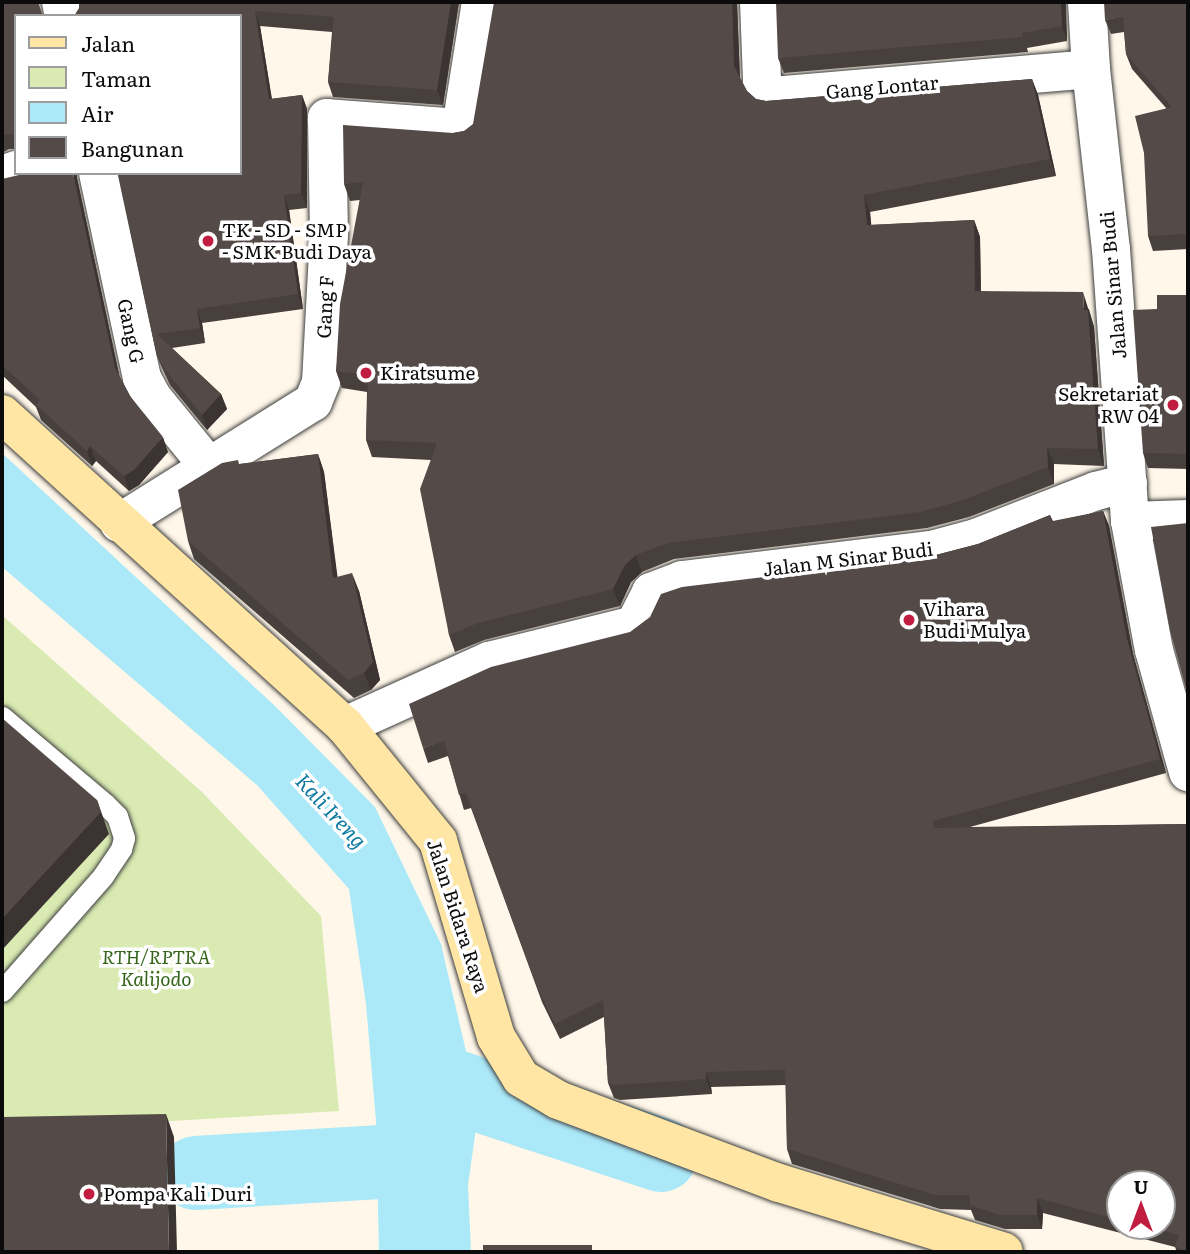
<!DOCTYPE html>
<html>
<head>
<meta charset="utf-8">
<style>
	body { margin:0 }
	#map { position:relative; width:1190px; height:1254px; overflow:hidden; background:#fff7e9; font-family:Literata,serif }
	div>[style] { position:absolute }
	.green>* { inset:0; background:#d9ebb2 }
	.water>* { inset:0; background:#abe9f9 }
	.river>* { height:74px; margin:-37px; padding:0 37px; transform-origin:37px; border-radius:37px; background:#abe9f9 }
	.roads { filter:drop-shadow(0 0 2px #3e3e3e) drop-shadow(0 0 2px #3e3e3e) }
	.lane>* { height:21px; margin:-10.5px; padding:0 10.5px; transform-origin:10.5px; border-radius:10.5px; background:#fff }
	.street>* { height:38px; margin:-19px; padding:0 19px; transform-origin:19px; border-radius:19px; background:#fff }
	.secondary>* { height:38px; margin:-19px; padding:0 19px; transform-origin:19px; border-radius:19px; background:#ffe6a4 }
	.wall>* { inset:0; background:#48403d }
	.shaded-wall>* { inset:0; background:#3b3432 }
	.building>* { inset:0; background:#544a47 }
	.dots>* { width:19px; height:19px; translate:-50% -50%; box-sizing:border-box; border:4px solid #fff; border-radius:50% }
	span { translate:-50% -50%; white-space:nowrap; text-align:center; line-height:1.15; -webkit-text-stroke:7px #fff; paint-order:stroke }
	.street-label { font-size:19px; color:#0b0b0b }
	.poi-label { font-size:19px; color:#0b0b0b }
	.left { translate:0 -50%; text-align:left }
	.right { translate:-100% -50%; text-align:right }
	.park-label { font-size:19px; color:#356519; font-style:italic }
	.water-label { font-size:21px; color:#0f7aa2; font-style:italic }
	.frame { position:absolute; inset:0; border:4px solid #0b0b0b; pointer-events:none }
	.legend { position:absolute; left:14px; top:14px; width:228px; height:161px; box-sizing:border-box; background:#fff; border:2px solid #9d9d9d; margin:0; padding:9px 12px; list-style:none; font-size:21px; color:#0b0b0b }
	.legend li { display:flex; align-items:center; gap:14px; height:35px }
	.legend b { width:35px; border:2px solid #9d9d9d }
	.north { position:absolute; left:1106px; top:1170px; width:70px; height:70px; box-sizing:border-box; background:#fff; border:2px solid #9d9d9d; border-radius:50%; rotate:0deg; font-size:19px; font-weight:700; line-height:28px; text-align:center; color:#0b0b0b }
	.north::after { content:''; display:block; margin:auto; width:24px; height:32px; background:#c11d40; clip-path:polygon(50% 0,100% 100%,50% 72%,0 100%) }
</style>
</head>
<body>
<div id="map">
	<div class="green">
		<div style="clip-path:polygon(2px 615px,202px 792px,321px 916px,339px 1111px,2px 1131px)"></div>
	</div>
	<div class="water">
		<div style="clip-path:polygon(2px 453px,276px 707px,375px 807px,441px 944px,479px 1107px,468px 1185px,471px 1252px,379px 1252px,376px 1121px,366px 1004px,349px 889px,257px 785px,2px 567px)"></div>
	</div>
	<div class="river">
		<div style="left:431px;top:1079px;width:242px;rotate:18.3deg"></div>
		<div style="left:196px;top:1173px;width:236px;rotate:-3.4deg"></div>
	</div>
	<div class="roads">
		<div class="lane">
			<div style="left:2px;top:717px;width:135px;rotate:40.2deg"></div>
			<div style="left:105px;top:804px;width:17px;rotate:45deg"></div>
			<div style="left:117px;top:816px;width:23px;rotate:72deg"></div>
			<div style="left:124px;top:838px;width:11px;rotate:105deg"></div>
			<div style="left:121px;top:849px;width:32px;rotate:124deg"></div>
			<div style="left:103px;top:876px;width:153px;rotate:131.3deg"></div>
		</div>
		<div class="street">
			<div style="left:61px;top:2px;width:14px;rotate:78deg"></div>
			<div style="left:759px;top:2px;width:79px;rotate:87.8deg"></div>
			<div style="left:762px;top:81px;width:17px;rotate:59deg"></div>
			<div style="left:771px;top:96px;width:321px;rotate:-4.8deg"></div>
			<div style="left:1087px;top:2px;width:67px;rotate:86.6deg"></div>
			<div style="left:1091px;top:69px;width:181px;rotate:83.7deg"></div>
			<div style="left:1111px;top:249px;width:273px;rotate:86deg"></div>
			<div style="left:1130px;top:521px;width:131px;rotate:79.5deg"></div>
			<div style="left:1154px;top:650px;width:127px;rotate:74.4deg"></div>
			<div style="left:98px;top:173px;width:210px;rotate:77.9deg"></div>
			<div style="left:142px;top:378px;width:21px;rotate:62deg"></div>
			<div style="left:152px;top:397px;width:92px;rotate:50.8deg"></div>
			<div style="left:2px;top:175px;width:15px;rotate:-20deg"></div>
			<div style="left:1130px;top:521px;width:58px;rotate:-2deg"></div>
			<div style="left:119px;top:523px;width:229px;rotate:-32deg"></div>
			<div style="left:313px;top:402px;width:22px;rotate:-68deg"></div>
			<div style="left:321px;top:382px;width:147px;rotate:-86.9deg"></div>
			<div style="left:329px;top:235px;width:117px;rotate:-91deg"></div>
			<div style="left:327px;top:118px;width:134px;rotate:4.3deg"></div>
			<div style="left:461px;top:128px;width:128px;rotate:-81deg"></div>
			<div style="left:345px;top:726px;width:158px;rotate:-24.3deg"></div>
			<div style="left:489px;top:661px;width:145px;rotate:-13.9deg"></div>
			<div style="left:630px;top:626px;width:7px;rotate:-34deg"></div>
			<div style="left:636px;top:622px;width:34px;rotate:-63deg"></div>
			<div style="left:651px;top:592px;width:33px;rotate:-21deg"></div>
			<div style="left:682px;top:580px;width:251px;rotate:-6.9deg"></div>
			<div style="left:931px;top:550px;width:47px;rotate:-14.9deg"></div>
			<div style="left:976px;top:538px;width:129px;rotate:-21.4deg"></div>
			<div style="left:1096px;top:491px;width:33px;rotate:-14deg"></div>
		</div>
		<div class="secondary">
			<div style="left:2px;top:414px;width:464px;rotate:42.3deg"></div>
			<div style="left:345px;top:726px;width:148px;rotate:51deg"></div>
			<div style="left:438px;top:841px;width:204px;rotate:73.5deg"></div>
			<div style="left:496px;top:1037px;width:48px;rotate:58.6deg"></div>
			<div style="left:521px;top:1078px;width:43px;rotate:30.7deg"></div>
			<div style="left:558px;top:1100px;width:236px;rotate:20.6deg"></div>
			<div style="left:779px;top:1183px;width:235px;rotate:17deg"></div>
		</div>
	</div>
	<div class="wall">
		<div style="clip-path:polygon(2px 2px,16px 16px,16px 149px,9px 149px,2px 153px)"></div>
		<div style="clip-path:polygon(459px 2px,443px 105px,333px 97px,328px 82px,332px 32px,260px 26px,272px 99px,302px 95px,307px 109px,307px 208px,289px 210px,303px 309px,202px 323px,205px 343px,172px 348px,221px 394px,227px 409px,207px 430px,170px 385px,163px 370px,157px 356px,118px 173px,240px 173px,74px 16px)"></div>
		<div style="clip-path:polygon(1188px 2px,1188px 249px,1153px 251px,1148px 236px,1166px 108px,1132px 69px,1126px 54px,1124px 32px,1111px 34px,1105px 20px)"></div>
		<div style="clip-path:polygon(737px 3px,740px 78px,747px 91px,756px 99px,766px 101px,1032px 79px,1038px 95px,1056px 176px,870px 212px,871px 225px,974px 220px,980px 237px,981px 291px,1089px 309px,1094px 327px,1104px 466px,1054px 464px,1054px 484px,969px 517px,927px 528px,674px 559px,642px 572px,631px 582px,620px 606px,484px 640px,455px 652px,449px 635px,431px 460px,372px 457px,366px 440px,367px 392px,342px 388px,336px 371px,360px 200px,350px 201px,344px 184px,453px 133px,464px 131px)"></div>
		<div style="clip-path:polygon(1065px 3px,1067px 41px,1027px 48px,1028px 52px,784px 73px,778px 58px)"></div>
		<div style="clip-path:polygon(77px 178px,119px 375px,130px 396px,168px 452px,139px 485px,129px 491px,96px 461px,92px 466px,41px 420px,36px 407px,2px 375px,2px 179px)"></div>
		<div style="clip-path:polygon(1188px 295px,1188px 469px,1148px 468px,1143px 453px,1157px 309px)"></div>
		<div style="clip-path:polygon(318px 454px,324px 472px,337px 577px,359px 591px,380px 680px,371px 690px,354px 698px,194px 559px,188px 541px,240px 464px)"></div>
		<div style="clip-path:polygon(evenodd,1103px 511px,1109px 526px,1133px 654px,1166px 773px,970px 827px,1188px 824px,1188px 1252px,1177px 1252px,1175px 1247px,1043px 1213px,1042px 1229px,1005px 1229px,975px 1220px,971px 1210px,940px 1209px,792px 1164px,787px 1149px,786px 1085px,711px 1087px,712px 1094px,620px 1100px,614px 1098px,608px 1083px,604px 1017px,560px 1039px,542px 1002px,471px 808px,464px 810px,448px 756px,428px 763px,423px 748px,928px 557px,978px 544px,1050px 515px,1053px 521px,1103px 511px,1120px 1184px,1162px 1226px,1120px 1226px,1120px 1184px)"></div>
	</div>
	<div class="shaded-wall">
		<div style="clip-path:polygon(451px 2px,459px 2px,443px 105px,437px 90px)"></div>
		<div style="clip-path:polygon(732px 2px,737px 2px,740px 82px,734px 66px)"></div>
		<div style="clip-path:polygon(1061px 2px,1066px 2px,1067px 41px,1062px 26px)"></div>
		<div style="clip-path:polygon(255px 11px,260px 26px,274px 114px,269px 99px)"></div>
		<div style="clip-path:polygon(1032px 79px,1038px 95px,1056px 176px,1050px 159px)"></div>
		<div style="clip-path:polygon(302px 95px,307px 109px,307px 208px,301px 193px)"></div>
		<div style="clip-path:polygon(73px 173px,77px 173px,77px 178px,121px 383px,115px 368px)"></div>
		<div style="clip-path:polygon(284px 195px,289px 210px,303px 309px,298px 294px)"></div>
		<div style="clip-path:polygon(864px 195px,870px 212px,873px 242px,867px 225px)"></div>
		<div style="clip-path:polygon(974px 220px,980px 237px,981px 308px,975px 291px)"></div>
		<div style="clip-path:polygon(1083px 292px,1094px 327px,1104px 466px,1098px 449px,1084px 310px)"></div>
		<div style="clip-path:polygon(197px 309px,202px 323px,205px 343px,200px 328px)"></div>
		<div style="clip-path:polygon(221px 394px,227px 409px,207px 430px,202px 415px)"></div>
		<div style="clip-path:polygon(163px 437px,168px 452px,139px 485px,129px 491px,124px 476px)"></div>
		<div style="clip-path:polygon(90px 446px,96px 461px,92px 466px,87px 451px)"></div>
		<div style="clip-path:polygon(1047px 448px,1054px 464px,1054px 484px,1048px 467px)"></div>
		<div style="clip-path:polygon(318px 454px,324px 472px,340px 596px,333px 578px)"></div>
		<div style="clip-path:polygon(1103px 511px,1109px 526px,1133px 654px,1166px 773px,1160px 759px,1127px 639px)"></div>
		<div style="clip-path:polygon(636px 555px,642px 572px,631px 582px,620px 606px,613px 589px,625px 565px)"></div>
		<div style="clip-path:polygon(352px 573px,359px 591px,380px 680px,371px 690px,364px 673px)"></div>
		<div style="clip-path:polygon(97px 800px,109px 834px,2px 950px,2px 919px)"></div>
		<div style="clip-path:polygon(706px 1072px,711px 1087px,712px 1094px,706px 1079px)"></div>
		<div style="clip-path:polygon(166px 1114px,174px 1137px,177px 1252px,169px 1252px)"></div>
		<div style="clip-path:polygon(1037px 1198px,1043px 1213px,1042px 1229px,1037px 1215px)"></div>
	</div>
	<div class="building">
		<div style="clip-path:polygon(2px 2px,38px 2px,43px 16px,16px 16px,16px 134px,2px 135px)"></div>
		<div style="clip-path:polygon(79px 2px,451px 2px,437px 90px,328px 82px,334px 17px,255px 11px,269px 99px,302px 95px,301px 193px,284px 195px,298px 294px,197px 309px,200px 328px,157px 334px,221px 394px,202px 415px,165px 370px,157px 356px,118px 173px,240px 173px,240px 16px,74px 16px,79px 8px)"></div>
		<div style="clip-path:polygon(494px 2px,732px 2px,734px 66px,747px 91px,756px 99px,766px 101px,1032px 79px,1050px 159px,864px 195px,867px 225px,974px 220px,975px 291px,1083px 292px,1084px 310px,1088px 310px,1098px 449px,1047px 448px,1048px 467px,963px 500px,921px 512px,668px 543px,636px 555px,625px 565px,613px 589px,478px 623px,449px 635px,420px 489px,437px 443px,366px 440px,368px 375px,336px 371px,340px 304px,363px 182px,344px 184px,343px 125px,453px 133px,464px 131px,473px 124px)"></div>
		<div style="clip-path:polygon(776px 2px,1061px 2px,1062px 26px,1022px 33px,1023px 37px,778px 58px)"></div>
		<div style="clip-path:polygon(1104px 2px,1188px 2px,1188px 234px,1148px 236px,1144px 153px,1135px 116px,1172px 107px,1126px 54px,1123px 17px,1105px 20px)"></div>
		<div style="clip-path:polygon(22px 173px,73px 173px,115px 368px,130px 396px,163px 437px,134px 470px,124px 476px,90px 446px,87px 451px,36px 405px,40px 400px,2px 365px,2px 179px,19px 175px)"></div>
		<div style="clip-path:polygon(1157px 295px,1188px 295px,1188px 454px,1143px 453px,1133px 310px,1157px 309px)"></div>
		<div style="clip-path:polygon(318px 454px,333px 578px,352px 573px,373px 662px,364px 673px,348px 680px,188px 541px,178px 490px,222px 463px,238px 460px,239px 464px)"></div>
		<div style="clip-path:polygon(1103px 511px,1127px 639px,1160px 759px,933px 821px,934px 828px,1188px 824px,1188px 1251px,1175px 1247px,1179px 1235px,1145px 1226px,1162px 1226px,1162px 1184px,1120px 1184px,1120px 1220px,1037px 1198px,1037px 1215px,1000px 1215px,970px 1205px,970px 1195px,935px 1195px,787px 1149px,785px 1070px,706px 1072px,706px 1079px,615px 1085px,608px 1083px,603px 1000px,555px 1024px,537px 987px,466px 793px,459px 795px,444px 741px,423px 748px,409px 704px,491px 667px,630px 632px,650px 617px,661px 594px,682px 587px,928px 557px,978px 544px,1050px 515px,1051px 522px)"></div>
		<div style="clip-path:polygon(1188px 523px,1188px 696px,1170px 630px,1151px 527px)"></div>
		<div style="clip-path:polygon(2px 718px,97px 800px,101px 812px,2px 919px)"></div>
		<div style="clip-path:polygon(166px 1114px,169px 1252px,2px 1252px,2px 1117px)"></div>
		<div style="clip-path:polygon(483px 1245px,592px 1245px,592px 1252px,483px 1252px)"></div>
	</div>
	<div class="dots">
		<div style="left:208px;top:241px;background:#c11d40"></div>
		<div style="left:366px;top:373px;background:#c11d40"></div>
		<div style="left:1173px;top:405px;background:#c11d40"></div>
		<div style="left:909px;top:620px;background:#c11d40"></div>
		<div style="left:89px;top:1194px;background:#c11d40"></div>
	</div>
	<div class="street-label">
		<span style="left:882px;top:87px;rotate:-5deg">Gang Lontar</span>
		<span style="left:1113px;top:285px;rotate:-95deg">Jalan Sinar Budi</span>
		<span style="left:325px;top:307px;rotate:-87deg">Gang F</span>
		<span style="left:131px;top:331px;rotate:78deg">Gang G</span>
		<span style="left:848px;top:559px;rotate:-7deg">Jalan M Sinar Budi</span>
		<span style="left:458px;top:916px;rotate:72deg">Jalan Bidara Raya</span>
	</div>
	<div class="poi-label">
		<span class="left" style="left:222px;top:241px">TK - SD - SMP<br>- SMK Budi Daya</span>
		<span class="left" style="left:380px;top:373px">Kiratsume</span>
		<span class="right" style="left:1159px;top:405px">Sekretariat<br>RW 04</span>
		<span class="left" style="left:923px;top:620px">Vihara<br>Budi Mulya</span>
		<span class="left" style="left:103px;top:1194px">Pompa Kali Duri</span>
	</div>
	<div class="park-label">
		<span style="left:156px;top:968px">RTH/RPTRA<br>Kalijodo</span>
	</div>
	<div class="water-label">
		<span style="left:332px;top:810px;rotate:47deg">Kali Ireng</span>
	</div>
	<div class="frame"></div>
	<ul class="legend">
	<li><b style="height:9px;background:#ffe6a4"></b>Jalan</li>
	<li><b style="height:19px;background:#d9ebb2"></b>Taman</li>
	<li><b style="height:19px;background:#abe9f9"></b>Air</li>
	<li><b style="height:19px;background:#544a47"></b>Bangunan</li>
	</ul>
	<div class="north">U</div>
</div>
</body>
</html>
